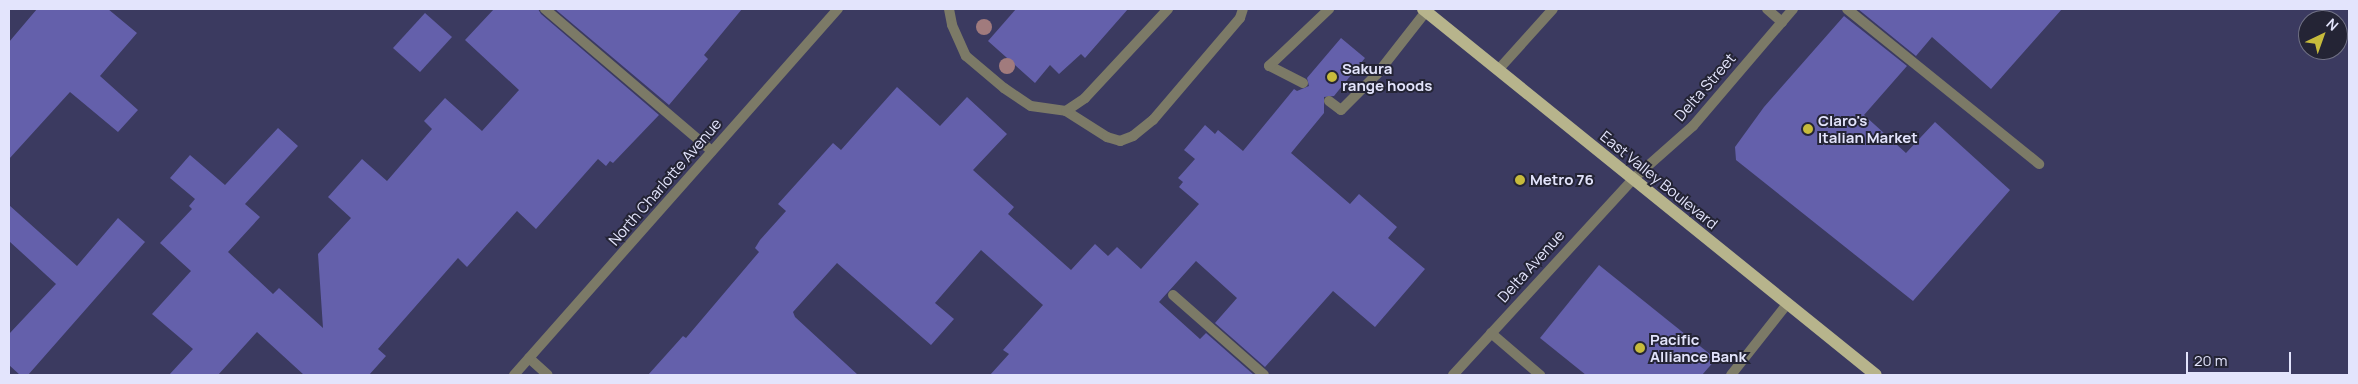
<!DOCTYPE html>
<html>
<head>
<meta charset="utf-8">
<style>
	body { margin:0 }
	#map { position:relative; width:2358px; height:384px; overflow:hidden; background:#3b3a60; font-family:Manrope,sans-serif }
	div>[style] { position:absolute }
	.building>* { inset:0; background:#6460ab }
	.service>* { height:10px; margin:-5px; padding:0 5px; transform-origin:5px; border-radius:5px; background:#7c7a67 }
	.minor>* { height:10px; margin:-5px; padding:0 5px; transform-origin:5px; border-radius:5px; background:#7c7a67 }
	.primary>* { height:12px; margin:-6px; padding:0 6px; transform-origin:6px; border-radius:6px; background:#b7b48c }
	.trees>* { width:16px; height:16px; margin:-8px; border-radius:50%; background:#a17b7d }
	.dots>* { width:14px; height:14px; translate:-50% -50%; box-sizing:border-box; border:2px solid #242435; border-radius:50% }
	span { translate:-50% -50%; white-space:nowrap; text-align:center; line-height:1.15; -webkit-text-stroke:4px #242435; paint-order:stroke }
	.poi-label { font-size:15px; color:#e3e4fc; font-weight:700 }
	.left { translate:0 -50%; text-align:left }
	.street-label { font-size:15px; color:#e3e4fc }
	.frame { position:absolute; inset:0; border:10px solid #e3e4fc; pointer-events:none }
	.north { position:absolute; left:2298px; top:10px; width:50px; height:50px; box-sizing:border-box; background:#242435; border:1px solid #707185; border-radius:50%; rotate:42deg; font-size:14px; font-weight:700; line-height:20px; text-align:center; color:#e3e4fc }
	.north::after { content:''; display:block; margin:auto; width:18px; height:22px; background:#c7bb3c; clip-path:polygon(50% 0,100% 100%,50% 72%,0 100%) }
	.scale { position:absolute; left:2186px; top:352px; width:105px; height:22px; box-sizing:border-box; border:2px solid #e3e4fc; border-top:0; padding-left:6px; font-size:15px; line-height:18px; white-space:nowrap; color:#e3e4fc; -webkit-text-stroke:4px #242435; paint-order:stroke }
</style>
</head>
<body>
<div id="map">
	<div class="building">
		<div style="clip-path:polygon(37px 9px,108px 9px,137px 33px,100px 76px,138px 110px,118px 132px,70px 92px,9px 159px,9px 42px)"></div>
		<div style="clip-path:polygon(494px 9px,538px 9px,541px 14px,659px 115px,613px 163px,610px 161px,606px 166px,598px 159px,536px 229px,517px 211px,467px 267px,458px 258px,378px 349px,386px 356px,369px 375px,304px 375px,257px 332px,218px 375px,169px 375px,193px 349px,152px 314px,191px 271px,160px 243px,192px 209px,189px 206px,195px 199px,170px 178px,190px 155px,225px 185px,278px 128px,298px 146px,245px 204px,260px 217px,228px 252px,273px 294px,279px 288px,323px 328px,318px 254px,351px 218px,328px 197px,362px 159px,387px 181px,432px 129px,424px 121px,445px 98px,482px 131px,519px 90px,465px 40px)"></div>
		<div style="clip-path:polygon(555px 9px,742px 9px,704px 55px,708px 59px,669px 105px)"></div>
		<div style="clip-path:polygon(1016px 9px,1128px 9px,1085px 58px,1081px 54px,1059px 74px,1050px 65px,1035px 83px,988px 41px)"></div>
		<div style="clip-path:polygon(1858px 9px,2062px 9px,1991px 89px,1932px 37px,1916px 56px)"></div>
		<div style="clip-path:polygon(425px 13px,452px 37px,420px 72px,393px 48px)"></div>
		<div style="clip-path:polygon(1844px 16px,1907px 66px,1864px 115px,1906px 153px,1935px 122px,2010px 190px,1913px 301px,1736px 160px,1735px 147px,1764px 107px)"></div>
		<div style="clip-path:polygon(1341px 38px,1365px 58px,1334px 96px,1324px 97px,1324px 113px,1291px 153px,1350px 204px,1359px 194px,1397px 227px,1388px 238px,1425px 269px,1375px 327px,1333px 291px,1265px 367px,1215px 323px,1237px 298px,1196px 261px,1159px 302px,1200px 339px,1206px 333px,1254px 375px,990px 375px,1009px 354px,1003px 350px,1043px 305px,981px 250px,935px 303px,954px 319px,931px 345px,837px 263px,793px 312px,795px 317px,858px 375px,648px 375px,683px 336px,686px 338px,759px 252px,755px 248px,760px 240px,786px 211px,778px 204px,833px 143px,841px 150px,897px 87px,940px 126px,967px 97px,1007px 134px,973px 170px,1014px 207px,1008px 214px,1071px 270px,1095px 244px,1108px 256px,1117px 247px,1141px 269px,1199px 204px,1179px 187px,1183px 182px,1178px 178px,1195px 159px,1184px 150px,1205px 125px,1215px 134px,1218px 130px,1243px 151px,1294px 89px,1297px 91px,1309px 86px,1307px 78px)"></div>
		<div style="clip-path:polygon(9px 205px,77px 266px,118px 218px,145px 242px,28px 375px,20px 375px,9px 365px,9px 334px,56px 284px,9px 241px)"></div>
		<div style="clip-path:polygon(1599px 265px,1716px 359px,1702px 375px,1586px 375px,1540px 338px)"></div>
	</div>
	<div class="service">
		<div style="left:545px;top:9px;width:219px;rotate:40.4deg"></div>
		<div style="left:949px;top:9px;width:16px;rotate:79deg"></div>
		<div style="left:952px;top:25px;width:34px;rotate:66deg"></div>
		<div style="left:966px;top:56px;width:50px;rotate:40.1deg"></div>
		<div style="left:1004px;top:88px;width:32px;rotate:34deg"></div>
		<div style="left:1031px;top:106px;width:35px;rotate:8deg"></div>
		<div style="left:1066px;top:111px;width:49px;rotate:32.4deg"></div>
		<div style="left:1107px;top:137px;width:14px;rotate:17deg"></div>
		<div style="left:1120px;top:141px;width:14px;rotate:-21deg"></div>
		<div style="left:1133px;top:136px;width:26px;rotate:-39deg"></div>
		<div style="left:1153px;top:120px;width:134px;rotate:-49.5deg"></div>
		<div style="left:1240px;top:18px;width:9px;rotate:-72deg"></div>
		<div style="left:1767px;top:9px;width:20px;rotate:41deg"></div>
		<div style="left:1847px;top:9px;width:247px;rotate:38.9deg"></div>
		<div style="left:1498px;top:70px;width:82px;rotate:-48deg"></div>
		<div style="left:1303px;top:83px;width:38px;rotate:-153deg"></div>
		<div style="left:1269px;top:66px;width:83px;rotate:-43.5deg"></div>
		<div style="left:1329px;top:101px;width:15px;rotate:37deg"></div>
		<div style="left:1341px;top:110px;width:51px;rotate:-45deg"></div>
		<div style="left:1377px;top:74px;width:83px;rotate:-51.9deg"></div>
		<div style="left:1066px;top:111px;width:23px;rotate:-34deg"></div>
		<div style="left:1085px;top:98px;width:122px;rotate:-47deg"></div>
		<div style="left:1173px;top:295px;width:121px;rotate:41.3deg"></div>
		<div style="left:1491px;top:333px;width:65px;rotate:40.6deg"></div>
		<div style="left:529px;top:358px;width:25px;rotate:42deg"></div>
		<div style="left:1731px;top:375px;width:90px;rotate:-51.7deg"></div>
	</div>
	<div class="minor">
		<div style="left:514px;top:375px;width:489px;rotate:-48.5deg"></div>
		<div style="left:1453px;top:375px;width:266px;rotate:-47.4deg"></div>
		<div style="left:1633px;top:179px;width:80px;rotate:-41.5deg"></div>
		<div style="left:1693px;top:126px;width:154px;rotate:-49.5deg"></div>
	</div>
	<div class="primary">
		<div style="left:1423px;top:9px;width:582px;rotate:38.94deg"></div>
	</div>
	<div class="trees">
		<div style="left:984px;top:27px"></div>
		<div style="left:1007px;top:66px"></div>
	</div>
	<div class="dots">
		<div style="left:1332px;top:77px;background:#c7bb3c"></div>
		<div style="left:1808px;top:129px;background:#c7bb3c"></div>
		<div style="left:1520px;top:180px;background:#c7bb3c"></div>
		<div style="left:1640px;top:348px;background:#c7bb3c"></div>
	</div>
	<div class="poi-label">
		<span class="left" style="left:1342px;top:77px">Sakura<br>range hoods</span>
		<span class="left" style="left:1818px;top:129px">Claro's<br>Italian Market</span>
		<span class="left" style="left:1530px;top:180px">Metro 76</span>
		<span class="left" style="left:1650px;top:348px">Pacific<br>Alliance Bank</span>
	</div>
	<div class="street-label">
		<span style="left:1705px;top:87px;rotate:-49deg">Delta Street</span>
		<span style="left:1659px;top:180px;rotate:39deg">East Valley Boulevard</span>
		<span style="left:665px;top:182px;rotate:-49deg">North Charlotte Avenue</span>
		<span style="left:1531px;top:266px;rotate:-48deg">Delta Avenue</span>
	</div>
	<div class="frame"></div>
	<div class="north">N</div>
	<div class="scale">20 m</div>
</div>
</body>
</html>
